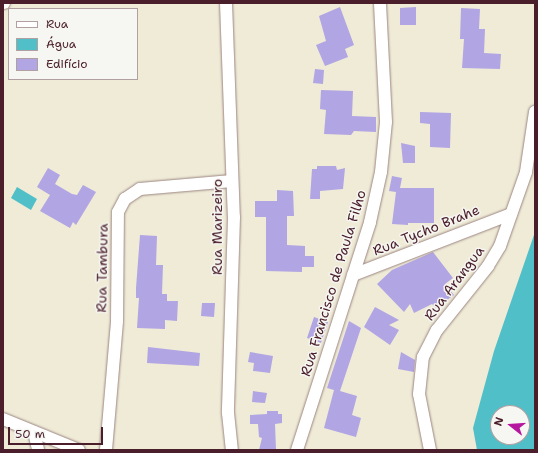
<!DOCTYPE html>
<html>
<head>
<meta charset="utf-8">
<style>
	body { margin:0 }
	#map { position:relative; width:538px; height:453px; overflow:hidden; background:#efebd7; font-family:"Shantell Sans",sans-serif }
	div>[style] { position:absolute }
	.water>* { inset:0; background:#51bfc7 }
	.building>* { inset:0; background:#b1a5e3 }
	.roads { filter:drop-shadow(0 0 1px #9c8581) drop-shadow(0 0 1px #9c8581) }
	.street>* { height:12px; margin:-6px; padding:0 6px; transform-origin:6px; border-radius:6px; background:#fff }
	span { translate:-50% -50%; white-space:nowrap; text-align:center; line-height:1.15; -webkit-text-stroke:3px #f6f6f2; paint-order:stroke }
	.street-label { font-size:14px; color:#4a1f2b }
	.frame { position:absolute; inset:0; border:4px solid #4a1f2b; pointer-events:none }
	.legend { position:absolute; left:8px; top:8px; width:130px; height:72px; box-sizing:border-box; background:#f6f6f2; border:1px solid #b1a0a2; margin:0; padding:5px 7px; list-style:none; font-size:12px; color:#4a1f2b }
	.legend li { display:flex; align-items:center; gap:8px; height:20px }
	.legend b { width:20px; border:1px solid #b1a0a2 }
	.north { position:absolute; left:490px; top:405px; width:40px; height:40px; box-sizing:border-box; background:#f6f6f2; border:1px solid #b1a0a2; border-radius:50%; rotate:287deg; font-size:11px; font-weight:700; line-height:16px; text-align:center; color:#4a1f2b }
	.north::after { content:''; display:block; margin:auto; width:14px; height:18px; background:#b5179e; clip-path:polygon(50% 0,100% 100%,50% 72%,0 100%) }
	.scale { position:absolute; left:8px; top:427px; width:95px; height:18px; box-sizing:border-box; border:2px solid #4a1f2b; border-top:0; padding-left:5px; font-size:12px; line-height:14px; white-space:nowrap; color:#4a1f2b; -webkit-text-stroke:3px #f6f6f2; paint-order:stroke }
</style>
</head>
<body>
<div id="map">
	<div class="water">
		<div style="clip-path:polygon(17px 187px,37px 199px,31px 210px,11px 198px)"></div>
		<div style="clip-path:polygon(evenodd,535px 232px,535px 450px,477px 450px,473px 428px,494px 351px,535px 232px,498px 413px,522px 413px,522px 437px,498px 437px,498px 413px)"></div>
	</div>
	<div class="building">
		<div style="clip-path:polygon(340px 7px,354px 45px,345px 49px,348px 57px,325px 66px,316px 45px,326px 41px,319px 16px)"></div>
		<div style="clip-path:polygon(416px 7px,416px 25px,400px 25px,400px 8px)"></div>
		<div style="clip-path:polygon(461px 8px,480px 9px,479px 29px,485px 29px,484px 53px,501px 54px,500px 69px,462px 68px,464px 39px,460px 39px)"></div>
		<div style="clip-path:polygon(315px 69px,324px 70px,323px 84px,313px 83px)"></div>
		<div style="clip-path:polygon(321px 90px,353px 91px,352px 116px,376px 117px,376px 132px,354px 131px,351px 135px,324px 134px,326px 110px,320px 109px)"></div>
		<div style="clip-path:polygon(420px 112px,451px 113px,450px 148px,430px 147px,430px 124px,420px 123px)"></div>
		<div style="clip-path:polygon(401px 143px,415px 146px,415px 163px,403px 163px)"></div>
		<div style="clip-path:polygon(317px 166px,336px 166px,337px 170px,345px 168px,343px 189px,320px 191px,320px 199px,310px 199px,312px 169px,317px 169px)"></div>
		<div style="clip-path:polygon(48px 168px,60px 175px,55px 184px,72px 194px,77px 195px,83px 185px,96px 192px,76px 225px,73px 222px,70px 228px,40px 211px,50px 195px,37px 187px)"></div>
		<div style="clip-path:polygon(392px 176px,402px 178px,400px 188px,434px 188px,434px 223px,408px 223px,408px 225px,392px 224px,396px 192px,389px 191px)"></div>
		<div style="clip-path:polygon(277px 190px,293px 191px,294px 216px,287px 216px,287px 245px,305px 246px,305px 256px,314px 256px,314px 267px,302px 267px,302px 272px,266px 271px,266px 217px,255px 217px,255px 201px,277px 201px)"></div>
		<div style="clip-path:polygon(140px 235px,157px 236px,156px 265px,163px 265px,162px 294px,167px 294px,167px 301px,178px 301px,177px 321px,165px 320px,165px 329px,137px 328px,139px 298px,136px 298px,136px 288px)"></div>
		<div style="clip-path:polygon(433px 252px,453px 278px,445px 284px,454px 295px,436px 308px,432px 304px,414px 313px,410px 304px,404px 312px,377px 284px,392px 270px)"></div>
		<div style="clip-path:polygon(202px 303px,215px 303px,214px 317px,201px 316px)"></div>
		<div style="clip-path:polygon(375px 307px,399px 320px,389px 325px,399px 330px,390px 345px,364px 327px)"></div>
		<div style="clip-path:polygon(314px 317px,328px 322px,321px 343px,307px 338px)"></div>
		<div style="clip-path:polygon(349px 321px,361px 328px,340px 391px,357px 396px,352px 415px,361px 418px,356px 437px,324px 428px,334px 390px,327px 388px)"></div>
		<div style="clip-path:polygon(148px 347px,200px 353px,199px 366px,147px 363px)"></div>
		<div style="clip-path:polygon(250px 352px,273px 356px,270px 373px,253px 371px,254px 363px,248px 362px)"></div>
		<div style="clip-path:polygon(401px 352px,415px 360px,414px 372px,398px 369px)"></div>
		<div style="clip-path:polygon(253px 391px,267px 393px,265px 403px,252px 402px)"></div>
		<div style="clip-path:polygon(267px 411px,278px 411px,278px 414px,282px 414px,282px 423px,275px 424px,276px 450px,259px 450px,262px 438px,259px 437px,258px 424px,250px 424px,250px 415px,267px 414px)"></div>
	</div>
	<div class="roads">
		<div class="street">
			<div style="left:3px;top:3px;width:1px"></div>
			<div style="left:226px;top:3px;width:214px;rotate:87.9deg"></div>
			<div style="left:234px;top:217px;width:196px;rotate:91.8deg"></div>
			<div style="left:228px;top:413px;width:37px;rotate:84deg"></div>
			<div style="left:353px;top:275px;width:169px;rotate:-21.1deg"></div>
			<div style="left:3px;top:419px;width:82px;rotate:22.2deg"></div>
			<div style="left:34px;top:432px;width:18px;rotate:77deg"></div>
			<div style="left:106px;top:450px;width:129px;rotate:-85.1deg"></div>
			<div style="left:117px;top:321px;width:109px;rotate:-89.5deg"></div>
			<div style="left:118px;top:212px;width:15px;rotate:-62deg"></div>
			<div style="left:125px;top:199px;width:18px;rotate:-34deg"></div>
			<div style="left:140px;top:189px;width:92px;rotate:-5deg"></div>
			<div style="left:297px;top:450px;width:239px;rotate:-72.2deg"></div>
			<div style="left:370px;top:222px;width:51px;rotate:-77.6deg"></div>
			<div style="left:381px;top:172px;width:50px;rotate:-84.3deg"></div>
			<div style="left:386px;top:122px;width:119px;rotate:-92.9deg"></div>
			<div style="left:430px;top:450px;width:57px;rotate:-101.1deg"></div>
			<div style="left:419px;top:394px;width:37px;rotate:-84deg"></div>
			<div style="left:423px;top:357px;width:30px;rotate:-63deg"></div>
			<div style="left:437px;top:330px;width:82px;rotate:-51.4deg"></div>
			<div style="left:488px;top:266px;width:23px;rotate:-59deg"></div>
			<div style="left:500px;top:246px;width:78px;rotate:-70.6deg"></div>
			<div style="left:526px;top:172px;width:61px;rotate:-81.5deg"></div>
		</div>
	</div>
	<div class="street-label">
		<span style="left:217px;top:227px;rotate:-90deg">Rua Marizeiro</span>
		<span style="left:426px;top:230px;rotate:-22deg">Rua Tycho Brahe</span>
		<span style="left:102px;top:268px;rotate:-89deg">Rua Tambura</span>
		<span style="left:333px;top:283px;rotate:-73deg">Rua Francisco de Paula Filho</span>
		<span style="left:454px;top:283px;rotate:-53deg">Rua Arangua</span>
	</div>
	<div class="frame"></div>
	<ul class="legend">
	<li><b style="height:5px;background:#fff"></b>Rua</li>
	<li><b style="height:11px;background:#51bfc7"></b>Água</li>
	<li><b style="height:11px;background:#b1a5e3"></b>Edifício</li>
	</ul>
	<div class="north">N</div>
	<div class="scale">50 m</div>
</div>
</body>
</html>
